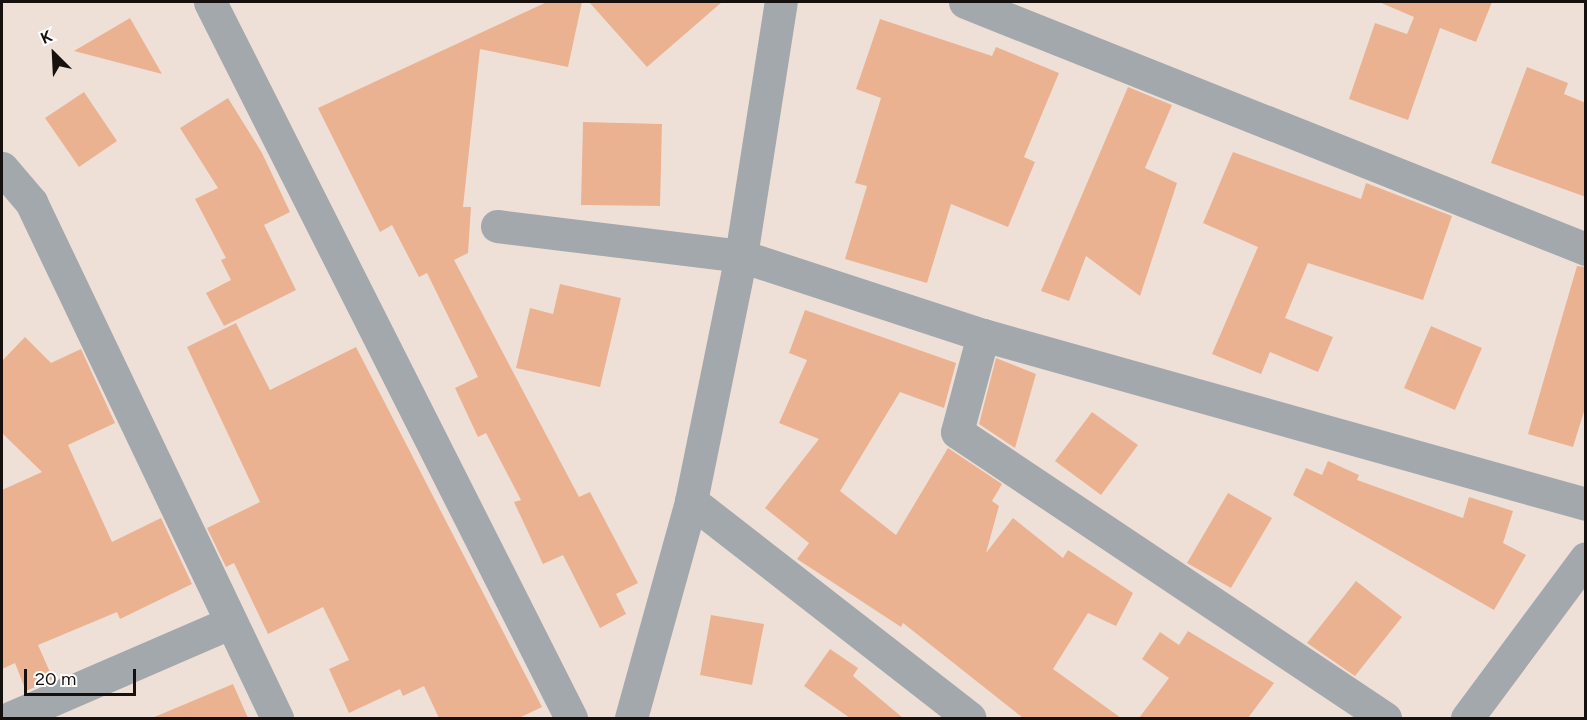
<!DOCTYPE html>
<html>
<head>
<meta charset="utf-8">
<style>
	body { margin:0 }
	#map { position:relative; width:1587px; height:720px; overflow:hidden; background:#efe0d7; font-family:Figtree,sans-serif }
	div>[style] { position:absolute }
	.building>* { inset:0; background:#ebb291 }
	.minor>* { height:33px; margin:-16.5px; padding:0 16.5px; transform-origin:16.5px; border-radius:16.5px; background:#a2a8ac }
	.tertiary>* { height:33px; margin:-16.5px; padding:0 16.5px; transform-origin:16.5px; border-radius:16.5px; background:#a2a8ac }
	span { translate:-50% -50%; white-space:nowrap; text-align:center; line-height:1.15; -webkit-text-stroke:6px #fff; paint-order:stroke }
	.frame { position:absolute; inset:0; border:3px solid #16110e; pointer-events:none }
	.north { position:absolute; left:24px; top:24px; width:60px; height:60px; -webkit-text-stroke:4px #fff; paint-order:stroke; rotate:336deg; font-size:16px; font-weight:700; line-height:24px; text-align:center; color:#16110e }
	.north::after { content:''; display:block; margin:auto; width:21px; height:27px; background:#16110e; clip-path:polygon(50% 0,100% 100%,50% 72%,0 100%) }
	.scale { position:absolute; left:24px; top:669px; width:112px; height:27px; box-sizing:border-box; border:3px solid #16110e; border-top:0; padding-left:8px; font-size:18px; line-height:21px; white-space:nowrap; color:#16110e; -webkit-text-stroke:4px #fff; paint-order:stroke }
</style>
</head>
<body>
<div id="map">
	<div class="building">
		<div style="clip-path:polygon(547px 2px,582px 2px,568px 67px,480px 49px,463px 207px,471px 207px,468px 253px,454px 260px,579px 497px,590px 492px,638px 583px,616px 594px,626px 614px,600px 628px,563px 555px,543px 564px,514px 502px,521px 500px,486px 433px,478px 437px,455px 388px,478px 377px,427px 273px,419px 277px,392px 225px,380px 232px,318px 108px)"></div>
		<div style="clip-path:polygon(589px 2px,722px 2px,647px 67px)"></div>
		<div style="clip-path:polygon(1379px 2px,1492px 2px,1476px 42px,1440px 28px,1408px 120px,1349px 99px,1375px 23px,1407px 34px,1414px 17px)"></div>
		<div style="clip-path:polygon(130px 18px,162px 74px,74px 51px)"></div>
		<div style="clip-path:polygon(880px 19px,992px 56px,996px 47px,1059px 73px,1024px 157px,1035px 162px,1008px 227px,951px 204px,927px 283px,845px 259px,867px 186px,855px 183px,881px 98px,856px 89px)"></div>
		<div style="clip-path:polygon(1527px 67px,1568px 83px,1564px 94px,1586px 103px,1586px 197px,1491px 163px)"></div>
		<div style="clip-path:polygon(1128px 87px,1172px 105px,1145px 168px,1177px 183px,1140px 296px,1086px 256px,1069px 301px,1041px 291px)"></div>
		<div style="clip-path:polygon(84px 92px,117px 141px,79px 167px,45px 118px)"></div>
		<div style="clip-path:polygon(228px 98px,262px 153px,290px 212px,264px 225px,296px 290px,224px 326px,206px 293px,231px 280px,221px 260px,226px 258px,195px 199px,218px 188px,180px 128px)"></div>
		<div style="clip-path:polygon(583px 122px,662px 124px,660px 206px,581px 205px)"></div>
		<div style="clip-path:polygon(1233px 152px,1361px 199px,1366px 183px,1452px 216px,1423px 300px,1308px 263px,1285px 318px,1333px 337px,1318px 372px,1270px 352px,1261px 374px,1212px 354px,1258px 247px,1203px 223px)"></div>
		<div style="clip-path:polygon(1577px 266px,1586px 267px,1586px 405px,1573px 447px,1528px 434px)"></div>
		<div style="clip-path:polygon(560px 284px,621px 298px,600px 387px,516px 368px,530px 308px,553px 314px)"></div>
		<div style="clip-path:polygon(805px 310px,956px 363px,944px 408px,900px 392px,840px 491px,896px 535px,948px 448px,1002px 484px,992px 501px,999px 506px,986px 553px,1013px 518px,1063px 558px,1068px 550px,1133px 593px,1116px 626px,1088px 613px,1053px 669px,1121px 718px,1023px 718px,903px 623px,901px 627px,797px 559px,809px 543px,765px 508px,819px 439px,779px 423px,807px 360px,789px 353px)"></div>
		<div style="clip-path:polygon(236px 323px,270px 390px,356px 347px,542px 707px,519px 718px,439px 718px,424px 686px,403px 696px,400px 689px,349px 713px,329px 669px,349px 660px,323px 607px,268px 634px,234px 563px,226px 567px,207px 528px,260px 502px,187px 347px)"></div>
		<div style="clip-path:polygon(1431px 326px,1482px 348px,1455px 410px,1404px 388px)"></div>
		<div style="clip-path:polygon(25px 337px,51px 363px,81px 349px,115px 423px,68px 445px,112px 542px,161px 518px,192px 584px,120px 619px,117px 612px,38px 645px,53px 679px,26px 691px,15px 663px,2px 669px,2px 490px,42px 472px,2px 433px,2px 361px)"></div>
		<div style="clip-path:polygon(996px 358px,1036px 374px,1015px 448px,979px 424px)"></div>
		<div style="clip-path:polygon(1092px 412px,1138px 445px,1101px 495px,1055px 461px)"></div>
		<div style="clip-path:polygon(1328px 461px,1359px 475px,1357px 480px,1463px 518px,1469px 497px,1513px 511px,1503px 543px,1526px 555px,1494px 610px,1293px 495px,1306px 468px,1322px 475px)"></div>
		<div style="clip-path:polygon(1228px 493px,1272px 518px,1231px 588px,1187px 563px)"></div>
		<div style="clip-path:polygon(1356px 581px,1402px 617px,1355px 676px,1307px 643px)"></div>
		<div style="clip-path:polygon(711px 615px,764px 624px,752px 685px,700px 675px)"></div>
		<div style="clip-path:polygon(1188px 631px,1274px 683px,1248px 718px,1139px 718px,1169px 678px,1142px 659px,1160px 632px,1179px 645px)"></div>
		<div style="clip-path:polygon(830px 649px,858px 668px,853px 676px,903px 718px,850px 718px,804px 686px)"></div>
		<div style="clip-path:polygon(233px 684px,248px 718px,152px 718px)"></div>
	</div>
	<div class="minor">
		<div style="left:210px;top:2px;width:802px;rotate:63.24deg"></div>
		<div style="left:965px;top:2px;width:668px;rotate:21.69deg"></div>
		<div style="left:2px;top:168px;width:45px;rotate:49.5deg"></div>
		<div style="left:31px;top:202px;width:572px;rotate:64.51deg"></div>
		<div style="left:497px;top:226px;width:246px;rotate:7deg"></div>
		<div style="left:741px;top:256px;width:255px;rotate:18.1deg"></div>
		<div style="left:983px;top:335px;width:626px;rotate:15.66deg"></div>
		<div style="left:983px;top:335px;width:100px;rotate:105deg"></div>
		<div style="left:957px;top:432px;width:515px;rotate:33.75deg"></div>
		<div style="left:691px;top:501px;width:353px;rotate:37.9deg"></div>
		<div style="left:10px;top:718px;width:240px;rotate:-23.4deg"></div>
		<div style="left:1467px;top:718px;width:199px;rotate:-53.4deg"></div>
	</div>
	<div class="tertiary">
		<div style="left:631px;top:718px;width:225px;rotate:-74.5deg"></div>
		<div style="left:691px;top:501px;width:250px;rotate:-78.5deg"></div>
		<div style="left:741px;top:256px;width:257px;rotate:-81.1deg"></div>
	</div>
	<div class="frame"></div>
	<div class="north">K</div>
	<div class="scale">20 m</div>
</div>
</body>
</html>
